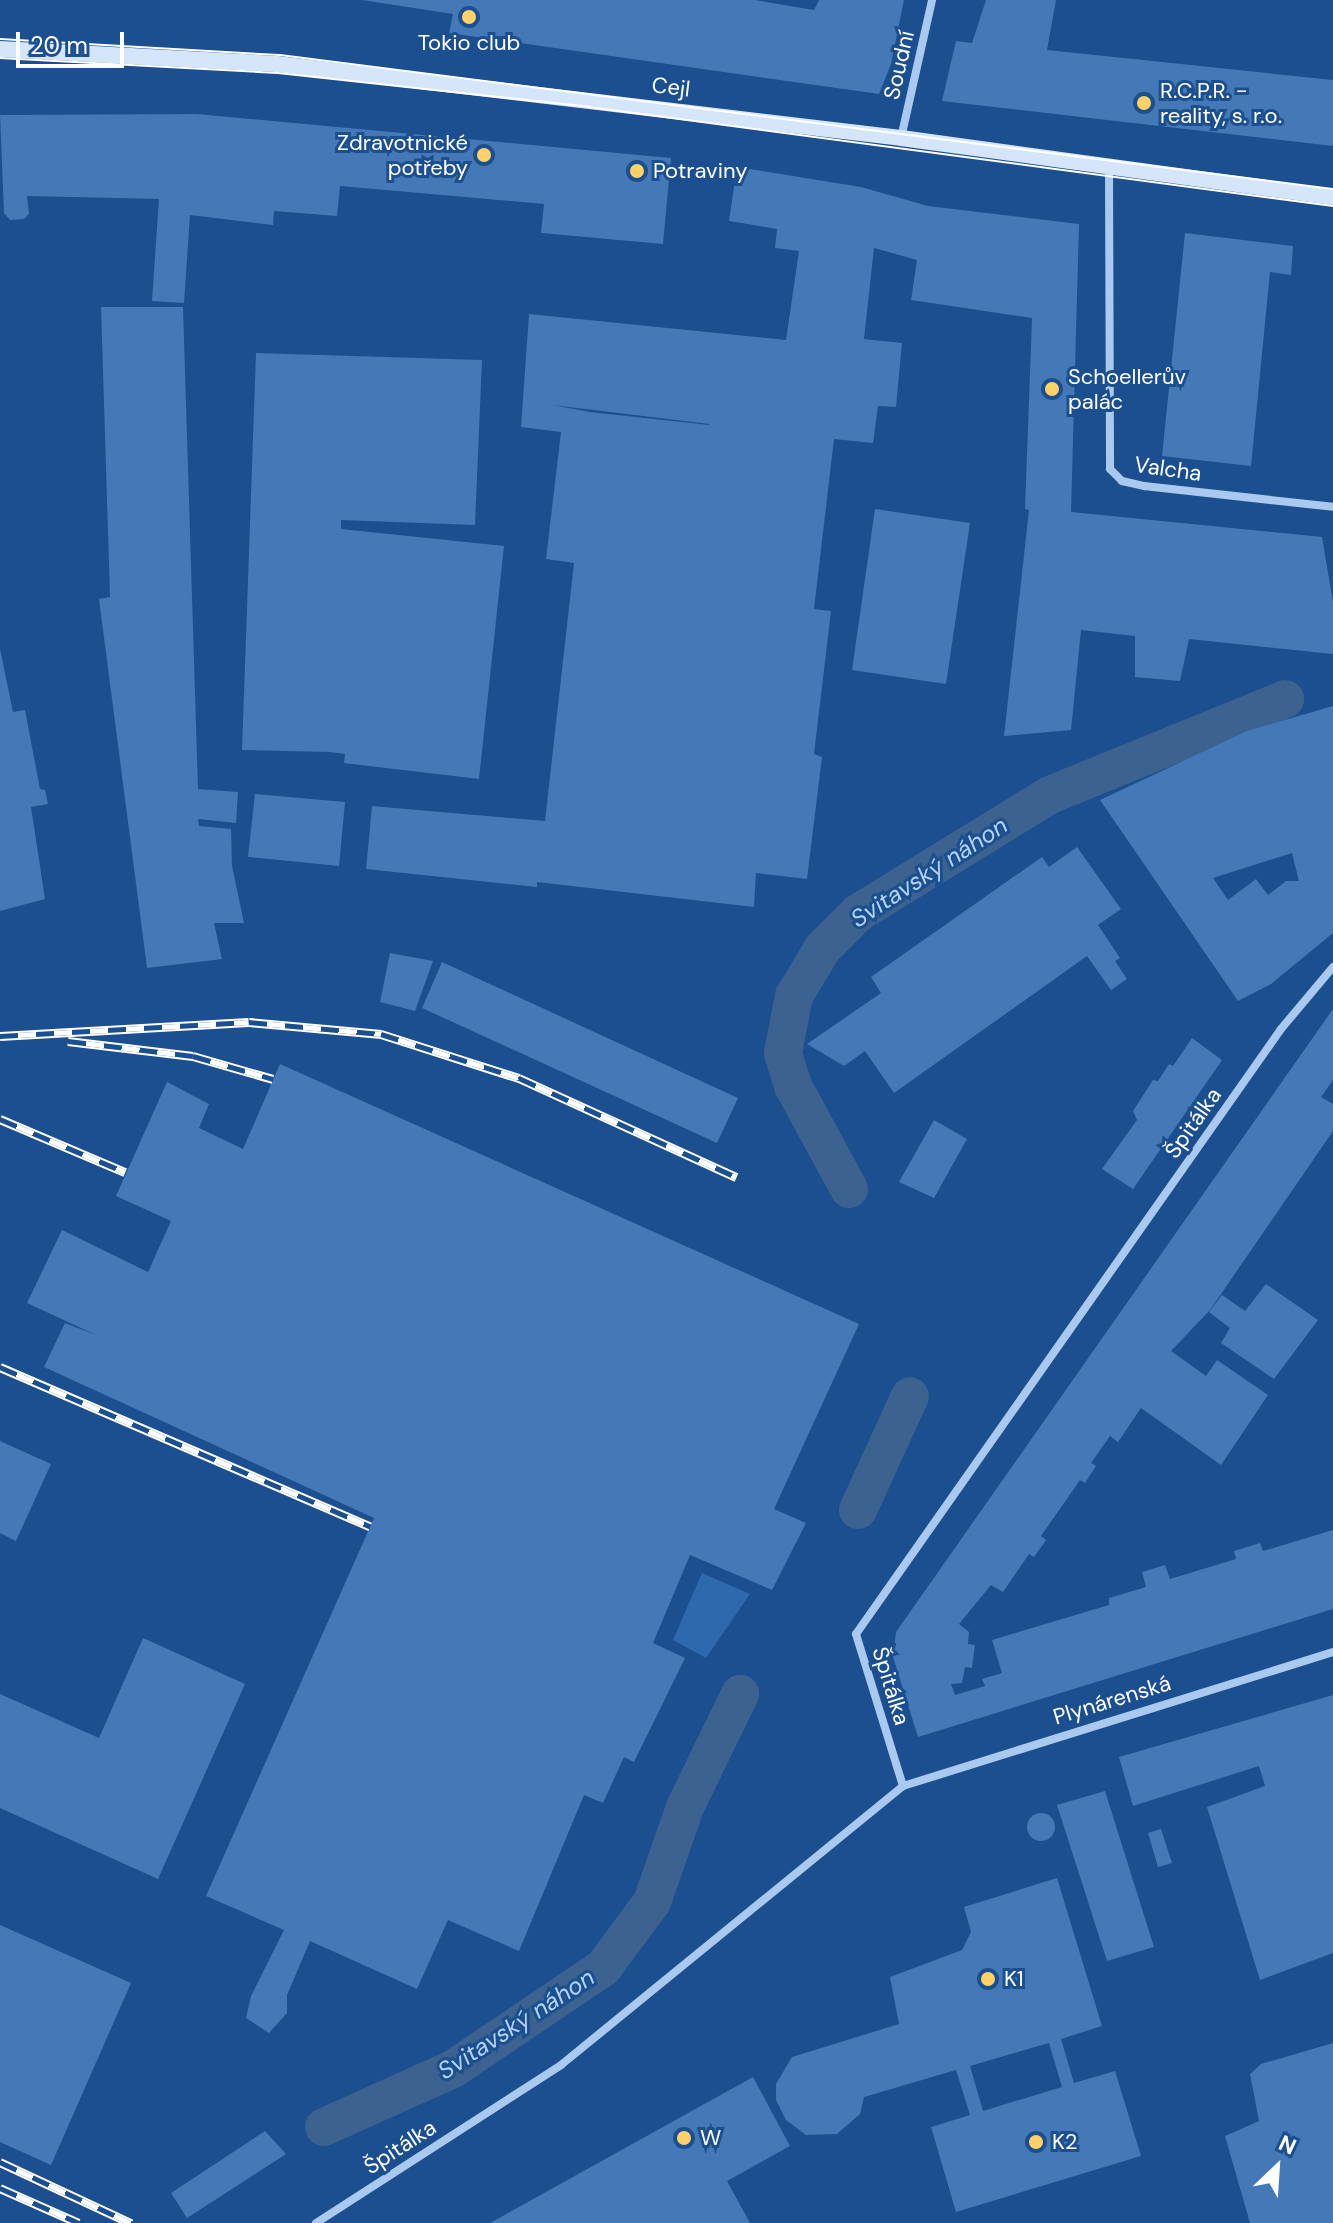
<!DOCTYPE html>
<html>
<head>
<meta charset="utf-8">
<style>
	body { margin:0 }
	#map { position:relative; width:1333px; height:2223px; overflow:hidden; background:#1b4f8f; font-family:"DM Sans",sans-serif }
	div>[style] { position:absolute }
	.green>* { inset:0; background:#2e69ad }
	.canal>* { height:38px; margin:-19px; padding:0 19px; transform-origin:19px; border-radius:19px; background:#3c6290 }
	.building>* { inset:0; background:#4478b7 }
	.round { border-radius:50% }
	.street>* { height:8px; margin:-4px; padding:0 4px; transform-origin:4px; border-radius:4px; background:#a9c9ee }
	.secondary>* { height:16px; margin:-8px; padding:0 8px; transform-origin:8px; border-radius:8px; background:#d6e6fa }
	.tram>* { height:2px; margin:-1px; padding:0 1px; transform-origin:1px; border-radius:1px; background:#fff }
	.rail>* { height:9px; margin-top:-4.5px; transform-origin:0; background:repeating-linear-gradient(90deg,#1b4f8f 0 18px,#fff 0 36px); box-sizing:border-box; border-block:2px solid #fff }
	.dots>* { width:22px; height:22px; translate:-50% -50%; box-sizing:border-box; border:4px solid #1b4f8f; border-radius:50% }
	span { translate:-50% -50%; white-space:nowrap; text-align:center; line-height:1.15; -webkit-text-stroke:6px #1b4f8f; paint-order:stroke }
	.poi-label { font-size:22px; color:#fff }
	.left { translate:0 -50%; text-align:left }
	.right { translate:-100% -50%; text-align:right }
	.street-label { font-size:22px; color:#fff }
	.water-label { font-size:24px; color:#b5d3f5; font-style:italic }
	.north { position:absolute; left:1237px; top:2127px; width:80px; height:80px; -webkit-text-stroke:6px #1b4f8f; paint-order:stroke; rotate:25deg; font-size:22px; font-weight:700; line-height:32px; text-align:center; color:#fff }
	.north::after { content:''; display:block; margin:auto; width:28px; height:36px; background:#fff; clip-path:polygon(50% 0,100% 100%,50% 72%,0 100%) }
	.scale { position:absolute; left:16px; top:32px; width:108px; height:36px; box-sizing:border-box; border:4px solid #fff; border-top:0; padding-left:10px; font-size:24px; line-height:28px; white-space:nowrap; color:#fff; -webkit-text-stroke:6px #1b4f8f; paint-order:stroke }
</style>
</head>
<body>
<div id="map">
	<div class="green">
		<div style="clip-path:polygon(702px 1573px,750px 1594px,706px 1658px,673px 1640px)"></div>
	</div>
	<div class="canal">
		<div style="left:849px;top:1189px;width:117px;rotate:-118.5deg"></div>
		<div style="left:793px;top:1086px;width:34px;rotate:-107deg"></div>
		<div style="left:783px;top:1053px;width:58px;rotate:-79.1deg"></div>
		<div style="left:794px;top:996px;width:56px;rotate:-58.9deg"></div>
		<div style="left:823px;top:948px;width:49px;rotate:-45deg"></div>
		<div style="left:858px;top:913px;width:225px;rotate:-31.6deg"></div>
		<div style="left:1050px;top:795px;width:254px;rotate:-22.2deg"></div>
		<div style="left:858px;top:1510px;width:125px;rotate:-65.5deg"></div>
		<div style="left:324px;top:2127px;width:141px;rotate:-24.2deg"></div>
		<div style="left:453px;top:2069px;width:181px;rotate:-34deg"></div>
		<div style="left:603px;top:1968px;width:82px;rotate:-53.4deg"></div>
		<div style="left:652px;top:1902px;width:101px;rotate:-70.8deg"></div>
		<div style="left:685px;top:1807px;width:126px;rotate:-64deg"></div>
	</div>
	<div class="building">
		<div style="clip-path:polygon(362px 0,755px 0,814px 10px,819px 0,904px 0,891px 64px,879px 94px,449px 33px,453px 14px)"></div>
		<div style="clip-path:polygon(986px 0,1056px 0,1047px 50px,1333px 80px,1333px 146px,942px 101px,956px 41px,972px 43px)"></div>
		<div style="clip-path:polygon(197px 114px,671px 158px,663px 244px,541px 233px,544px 204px,340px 186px,337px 216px,274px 211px,273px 225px,190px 215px,184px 303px,152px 301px,159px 199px,27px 196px,29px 214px,24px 219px,10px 220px,4px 213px,0 115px)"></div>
		<div style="clip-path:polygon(evenodd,737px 167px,861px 187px,928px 206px,1079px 224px,1071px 512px,1322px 537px,1333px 602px,1333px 654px,1189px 639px,1180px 681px,1135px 677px,1135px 636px,1081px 630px,1071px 730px,1004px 736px,1029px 510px,1025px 509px,1032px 318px,911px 300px,917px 260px,874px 248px,864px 339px,902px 343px,896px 407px,878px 406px,873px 443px,834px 439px,814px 609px,831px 611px,814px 754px,822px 757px,807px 879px,756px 873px,754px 907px,537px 882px,537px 887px,366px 869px,372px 806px,545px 821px,574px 563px,546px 559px,561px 432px,521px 427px,529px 314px,786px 340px,799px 251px,775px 248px,777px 229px,729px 221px,737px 167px,552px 405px,709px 424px,709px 425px,590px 412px,552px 405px)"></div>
		<div style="clip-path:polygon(1185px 233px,1293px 246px,1291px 275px,1270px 272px,1251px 466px,1162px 456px)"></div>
		<div style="clip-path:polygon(101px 307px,183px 307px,198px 789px,238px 792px,236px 823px,198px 819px,199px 826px,231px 829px,232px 866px,244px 923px,214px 923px,222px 959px,147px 968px,99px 599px,110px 597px)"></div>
		<div style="clip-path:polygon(256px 353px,482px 360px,475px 525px,341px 520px,341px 529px,504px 546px,479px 779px,344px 763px,345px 754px,330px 752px,242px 750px)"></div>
		<div style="clip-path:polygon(875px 509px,970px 523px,946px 684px,852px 670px)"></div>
		<div style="clip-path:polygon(0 649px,13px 712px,25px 710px,40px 789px,45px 790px,48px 804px,31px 807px,45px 899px,0 911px)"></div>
		<div style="clip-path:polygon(evenodd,1333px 706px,1333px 933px,1271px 984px,1238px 1001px,1100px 800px,1247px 731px,1333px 706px,1292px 853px,1299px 881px,1286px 881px,1268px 895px,1256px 879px,1228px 900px,1213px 878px,1292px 853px)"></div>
		<div style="clip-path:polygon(255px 794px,345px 802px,339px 866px,248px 857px)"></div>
		<div style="clip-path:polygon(1077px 847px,1121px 909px,1098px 925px,1120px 958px,1115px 961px,1127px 979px,1111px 990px,1087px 956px,894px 1093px,865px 1051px,844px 1066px,807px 1044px,881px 993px,871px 977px,1042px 857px,1049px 867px)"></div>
		<div style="clip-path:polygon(390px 953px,433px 961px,415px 1011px,380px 1002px)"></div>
		<div style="clip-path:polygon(442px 962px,738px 1098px,717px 1143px,422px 1008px)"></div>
		<div style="clip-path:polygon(1333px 1009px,1333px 1080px,1321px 1097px,1333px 1104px,1333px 1131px,1210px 1310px,1171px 1351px,1206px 1376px,1217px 1360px,1268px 1395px,1221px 1465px,1141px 1408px,1118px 1442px,1110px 1436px,1091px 1463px,1096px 1466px,1085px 1483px,1080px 1480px,1041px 1536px,1046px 1540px,1034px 1557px,1029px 1554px,1003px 1592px,991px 1585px,959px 1624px,969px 1632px,968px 1644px,975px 1645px,972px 1668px,965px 1667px,962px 1683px,951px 1684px,955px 1695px,985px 1686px,982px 1679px,1002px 1673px,992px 1640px,1109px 1605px,1109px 1598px,1146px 1587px,1142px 1572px,1165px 1565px,1170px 1579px,1236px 1559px,1234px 1551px,1260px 1543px,1263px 1551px,1333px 1530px,1333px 1609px,918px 1737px,893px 1657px,896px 1632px)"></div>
		<div style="clip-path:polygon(1192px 1038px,1222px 1060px,1133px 1189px,1102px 1169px,1137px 1120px,1133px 1111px,1153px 1080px,1158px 1081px,1169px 1064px,1173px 1066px)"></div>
		<div style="clip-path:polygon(280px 1064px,859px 1324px,774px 1509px,806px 1523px,772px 1590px,690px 1555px,653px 1643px,685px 1658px,634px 1762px,624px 1757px,603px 1803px,584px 1795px,519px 1951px,448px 1920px,417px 1989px,310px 1941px,287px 1995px,287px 2013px,269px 2033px,246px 2018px,251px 1996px,284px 1930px,206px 1896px,374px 1518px,44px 1367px,65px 1323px,96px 1335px,27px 1303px,62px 1230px,148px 1272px,171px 1221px,116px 1196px,167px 1082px,209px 1104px,199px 1128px,243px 1149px)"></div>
		<div style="clip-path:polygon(934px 1120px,967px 1139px,934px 1198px,899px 1182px)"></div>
		<div style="clip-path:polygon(1266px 1284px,1318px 1320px,1274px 1379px,1221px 1343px,1230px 1328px,1209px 1312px,1222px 1295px,1245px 1311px)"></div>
		<div style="clip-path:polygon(0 1441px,51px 1464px,16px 1541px,0 1533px)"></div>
		<div style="clip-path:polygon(143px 1638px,245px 1684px,158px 1879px,0 1808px,0 1694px,99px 1738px)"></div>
		<div style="clip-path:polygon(1333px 1695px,1333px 1953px,1260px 1980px,1207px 1807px,1265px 1786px,1259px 1766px,1133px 1806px,1119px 1757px)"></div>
		<div style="clip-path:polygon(1105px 1791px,1154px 1947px,1107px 1961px,1057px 1805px)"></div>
		<div class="round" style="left:1027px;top:1813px;width:28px;height:28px"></div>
		<div style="clip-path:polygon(1161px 1829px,1172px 1863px,1158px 1867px,1148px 1833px)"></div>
		<div style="clip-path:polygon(evenodd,1057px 1878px,1102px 2026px,1061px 2039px,1074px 2083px,1115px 2071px,1141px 2156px,956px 2212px,931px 2127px,970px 2115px,956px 2070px,864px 2097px,860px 2114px,837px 2134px,806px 2135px,786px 2120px,776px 2100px,776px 2084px,792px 2057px,899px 2024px,890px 1977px,962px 1950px,971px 1932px,964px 1907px,1057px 1878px,1049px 2043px,1062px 2087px,983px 2111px,970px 2066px,1049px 2043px)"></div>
		<div style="clip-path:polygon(0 1925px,131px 1983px,51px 2165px,0 2142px)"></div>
		<div style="clip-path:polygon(1333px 2043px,1333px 2223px,1250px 2223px,1225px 2136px,1259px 2121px,1250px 2074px,1261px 2064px)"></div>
		<div style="clip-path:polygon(753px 2077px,790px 2146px,727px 2181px,750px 2223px,490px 2223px)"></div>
		<div style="clip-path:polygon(265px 2131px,286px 2154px,187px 2218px,171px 2193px)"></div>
	</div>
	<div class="street">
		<div style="left:901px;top:138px;width:141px;rotate:-77.3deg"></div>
		<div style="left:1109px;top:168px;width:301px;rotate:89.8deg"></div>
		<div style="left:1110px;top:469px;width:17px;rotate:45deg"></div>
		<div style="left:1122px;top:481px;width:23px;rotate:13deg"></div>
		<div style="left:1144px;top:486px;width:190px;rotate:6.3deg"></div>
		<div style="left:903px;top:1786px;width:159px;rotate:-107.2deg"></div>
		<div style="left:856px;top:1634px;width:739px;rotate:-54.91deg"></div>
		<div style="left:1281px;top:1029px;width:81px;rotate:-50deg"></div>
		<div style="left:316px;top:2223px;width:292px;rotate:-32.8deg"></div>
		<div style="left:561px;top:2065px;width:441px;rotate:-39.2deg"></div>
		<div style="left:903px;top:1786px;width:450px;rotate:-17.3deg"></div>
	</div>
	<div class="secondary">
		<div style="left:0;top:49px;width:277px;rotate:3.1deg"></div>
		<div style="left:277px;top:64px;width:628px;rotate:6.76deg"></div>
		<div style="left:901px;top:138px;width:436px;rotate:7.8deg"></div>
	</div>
	<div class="tram">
		<div style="left:0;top:39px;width:280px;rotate:3.3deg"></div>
		<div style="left:280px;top:55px;width:1061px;rotate:7.25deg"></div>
		<div style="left:0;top:58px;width:278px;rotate:3.1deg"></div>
		<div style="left:278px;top:73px;width:313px;rotate:6.2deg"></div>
		<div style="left:589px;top:107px;width:751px;rotate:7.58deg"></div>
	</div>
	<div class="rail">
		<div style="left:0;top:1036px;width:249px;rotate:-3.2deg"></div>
		<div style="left:249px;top:1022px;width:133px;rotate:5.2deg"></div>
		<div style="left:381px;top:1034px;width:145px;rotate:17.7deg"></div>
		<div style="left:519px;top:1078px;width:239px;rotate:24.5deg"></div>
		<div style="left:68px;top:1041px;width:126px;rotate:6.8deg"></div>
		<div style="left:193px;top:1056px;width:83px;rotate:16deg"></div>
		<div style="left:0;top:1119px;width:136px;rotate:23deg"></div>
		<div style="left:0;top:1367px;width:403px;rotate:23.3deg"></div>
		<div style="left:0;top:2162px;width:145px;rotate:25deg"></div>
		<div style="left:0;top:2188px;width:86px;rotate:23.9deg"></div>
	</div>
	<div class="dots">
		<div style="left:469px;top:17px;background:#ffd166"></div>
		<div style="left:1144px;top:103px;background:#ffd166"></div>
		<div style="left:484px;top:155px;background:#ffd166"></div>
		<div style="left:637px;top:171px;background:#ffd166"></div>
		<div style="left:1052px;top:389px;background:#ffd166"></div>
		<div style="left:988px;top:1979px;background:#ffd166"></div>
		<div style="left:684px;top:2138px;background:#ffd166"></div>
		<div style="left:1036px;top:2142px;background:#ffd166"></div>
	</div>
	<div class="poi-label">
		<span style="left:469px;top:43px">Tokio club</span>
		<span class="left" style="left:1160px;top:103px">R.C.P.R. -<br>reality, s. r.o.</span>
		<span class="right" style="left:468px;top:155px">Zdravotnické<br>potřeby</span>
		<span class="left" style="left:653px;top:171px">Potraviny</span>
		<span class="left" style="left:1068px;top:389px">Schoellerův<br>palác</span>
		<span class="left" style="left:1004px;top:1979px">K1</span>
		<span class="left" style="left:700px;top:2138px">W</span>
		<span class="left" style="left:1052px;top:2142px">K2</span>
	</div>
	<div class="street-label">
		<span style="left:899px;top:65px;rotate:-77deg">Soudní</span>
		<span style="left:671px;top:87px;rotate:7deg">Cejl</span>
		<span style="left:1168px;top:469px;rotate:8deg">Valcha</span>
		<span style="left:1193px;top:1123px;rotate:-55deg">Špitálka</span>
		<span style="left:891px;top:1686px;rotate:73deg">Špitálka</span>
		<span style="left:1112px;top:1700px;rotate:-17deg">Plynárenská</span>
		<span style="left:400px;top:2147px;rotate:-33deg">Špitálka</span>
	</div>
	<div class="water-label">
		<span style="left:929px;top:872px;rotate:-33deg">Svitavský náhon</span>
		<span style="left:516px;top:2024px;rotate:-33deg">Svitavský náhon</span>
	</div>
	<div class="north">N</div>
	<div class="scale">20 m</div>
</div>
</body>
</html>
